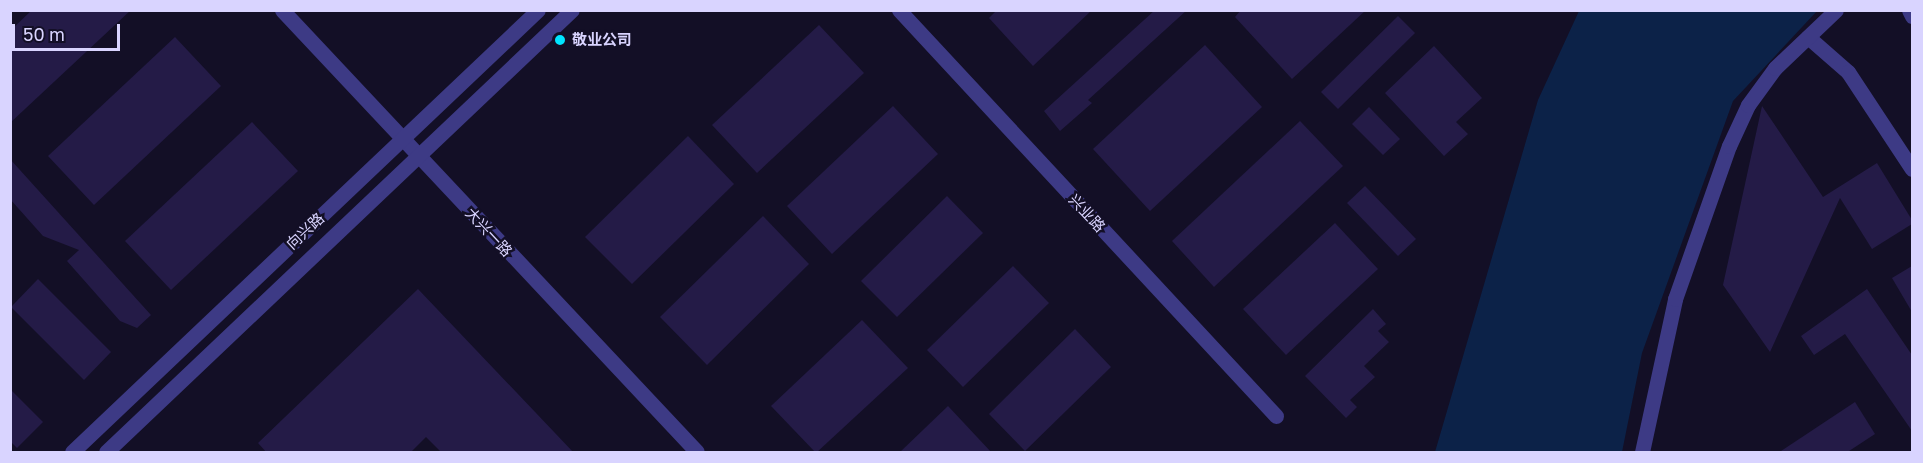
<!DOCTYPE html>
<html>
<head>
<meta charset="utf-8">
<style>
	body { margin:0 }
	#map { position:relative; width:1923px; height:463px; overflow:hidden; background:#130f26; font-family:"Golos Text","Noto Sans SC",sans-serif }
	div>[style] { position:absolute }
	.water>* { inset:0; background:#0c2248 }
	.building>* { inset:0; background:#241b47 }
	.minor>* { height:15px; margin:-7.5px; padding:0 7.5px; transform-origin:7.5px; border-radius:7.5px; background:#3d3a85 }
	.dots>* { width:16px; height:16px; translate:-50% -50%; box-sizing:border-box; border:3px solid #130f26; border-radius:50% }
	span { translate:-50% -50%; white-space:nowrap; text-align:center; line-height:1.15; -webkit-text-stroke:5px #130f26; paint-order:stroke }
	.poi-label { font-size:15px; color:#d9d4ff; font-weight:700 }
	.left { translate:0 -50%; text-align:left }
	.street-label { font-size:15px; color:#d9d4ff }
	.frame { position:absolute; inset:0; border:12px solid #d9d4ff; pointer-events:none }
	.scale { position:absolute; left:12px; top:24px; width:108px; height:27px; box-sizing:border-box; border:3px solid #d9d4ff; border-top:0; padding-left:8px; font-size:18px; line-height:21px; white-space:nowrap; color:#d9d4ff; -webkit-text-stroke:4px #130f26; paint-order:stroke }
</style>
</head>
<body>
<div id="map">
	<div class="water">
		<div style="clip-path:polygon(1579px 11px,1817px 11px,1733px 101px,1642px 353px,1622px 452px,1435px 452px,1538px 100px)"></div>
	</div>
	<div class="building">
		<div style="clip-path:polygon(32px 10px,131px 10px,10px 123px,10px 31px)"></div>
		<div style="clip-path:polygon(997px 10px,1092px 10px,1033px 66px,989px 18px)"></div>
		<div style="clip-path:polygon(1155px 10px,1187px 10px,1088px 100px,1092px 103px,1060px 131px,1044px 111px)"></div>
		<div style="clip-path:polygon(1241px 10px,1366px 10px,1292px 79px,1235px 17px)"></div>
		<div style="clip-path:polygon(1398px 16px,1415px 33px,1338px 109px,1321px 92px)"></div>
		<div style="clip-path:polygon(819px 25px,864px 73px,757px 173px,712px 125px)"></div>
		<div style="clip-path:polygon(175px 37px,221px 86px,94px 205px,48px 156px)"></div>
		<div style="clip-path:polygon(1205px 45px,1262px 107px,1150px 211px,1093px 149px)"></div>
		<div style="clip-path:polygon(1434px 46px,1482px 98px,1456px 122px,1468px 134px,1444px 156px,1385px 93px)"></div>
		<div style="clip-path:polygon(893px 106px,938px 154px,832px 254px,787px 206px)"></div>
		<div style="clip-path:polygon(1762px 106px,1823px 197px,1877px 163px,1912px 220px,1912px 224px,1872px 249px,1840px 198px,1770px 352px,1723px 285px)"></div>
		<div style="clip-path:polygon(1369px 107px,1400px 139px,1383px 155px,1352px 124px)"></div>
		<div style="clip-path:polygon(1300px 121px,1343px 166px,1214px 287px,1172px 241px)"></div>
		<div style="clip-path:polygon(252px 122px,298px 171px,171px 290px,125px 241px)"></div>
		<div style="clip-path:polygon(688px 136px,734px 184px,632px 284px,585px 237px)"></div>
		<div style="clip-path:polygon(10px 159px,151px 315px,137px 328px,120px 321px,67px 261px,79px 250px,43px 236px,10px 199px)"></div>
		<div style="clip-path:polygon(1365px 186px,1416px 239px,1398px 256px,1347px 203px)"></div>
		<div style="clip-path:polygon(947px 196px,983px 233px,897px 317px,861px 281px)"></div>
		<div style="clip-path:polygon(763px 216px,809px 264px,707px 365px,660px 317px)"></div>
		<div style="clip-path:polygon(1335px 223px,1378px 269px,1286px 355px,1243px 309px)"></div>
		<div style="clip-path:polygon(1013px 266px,1049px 303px,963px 387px,927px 350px)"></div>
		<div style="clip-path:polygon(1912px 266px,1912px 312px,1892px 278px)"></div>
		<div style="clip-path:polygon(38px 279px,111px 352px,84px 380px,11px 307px)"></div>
		<div style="clip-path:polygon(418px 289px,574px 453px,442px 453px,426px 437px,410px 453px,267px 453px,258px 443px)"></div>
		<div style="clip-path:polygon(1867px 289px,1912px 355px,1912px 431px,1845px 334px,1814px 355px,1801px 336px)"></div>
		<div style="clip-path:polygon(1373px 309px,1386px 324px,1378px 331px,1389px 342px,1364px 366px,1375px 377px,1350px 400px,1357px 407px,1346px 418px,1305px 376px)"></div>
		<div style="clip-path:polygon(862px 320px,908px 368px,816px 453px,771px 406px)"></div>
		<div style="clip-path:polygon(1075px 329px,1111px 367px,1025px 451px,989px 414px)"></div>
		<div style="clip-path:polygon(10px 389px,43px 422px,17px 448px,10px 441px)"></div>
		<div style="clip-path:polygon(1855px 402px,1875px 434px,1846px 453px,1778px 453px)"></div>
		<div style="clip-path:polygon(948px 406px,992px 453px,899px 453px)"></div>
	</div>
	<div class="minor">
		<div style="left:282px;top:10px;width:606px;rotate:46.8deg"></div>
		<div style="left:899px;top:10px;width:554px;rotate:47.12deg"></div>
		<div style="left:1909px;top:10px;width:7px;rotate:63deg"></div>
		<div style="left:1808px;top:37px;width:53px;rotate:41.2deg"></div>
		<div style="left:1848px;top:72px;width:116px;rotate:56.6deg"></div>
		<div style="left:72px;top:452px;width:642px;rotate:-43.49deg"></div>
		<div style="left:106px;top:452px;width:642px;rotate:-43.49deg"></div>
		<div style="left:1642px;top:452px;width:157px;rotate:-77.8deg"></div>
		<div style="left:1675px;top:299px;width:162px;rotate:-70.6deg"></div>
		<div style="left:1729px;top:146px;width:45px;rotate:-65.1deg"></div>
		<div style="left:1748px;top:105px;width:46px;rotate:-53.9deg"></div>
		<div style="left:1775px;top:68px;width:84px;rotate:-43.6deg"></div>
	</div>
	<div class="dots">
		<div style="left:560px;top:40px;background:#00e5ff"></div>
	</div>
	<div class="poi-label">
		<span class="left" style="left:572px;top:40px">敬业公司</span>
	</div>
	<div class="street-label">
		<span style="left:1087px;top:213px;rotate:47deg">兴业路</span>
		<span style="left:305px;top:231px;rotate:-43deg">向兴路</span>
		<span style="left:489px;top:232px;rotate:47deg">大兴一路</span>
	</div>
	<div class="frame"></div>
	<div class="scale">50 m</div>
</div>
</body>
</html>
